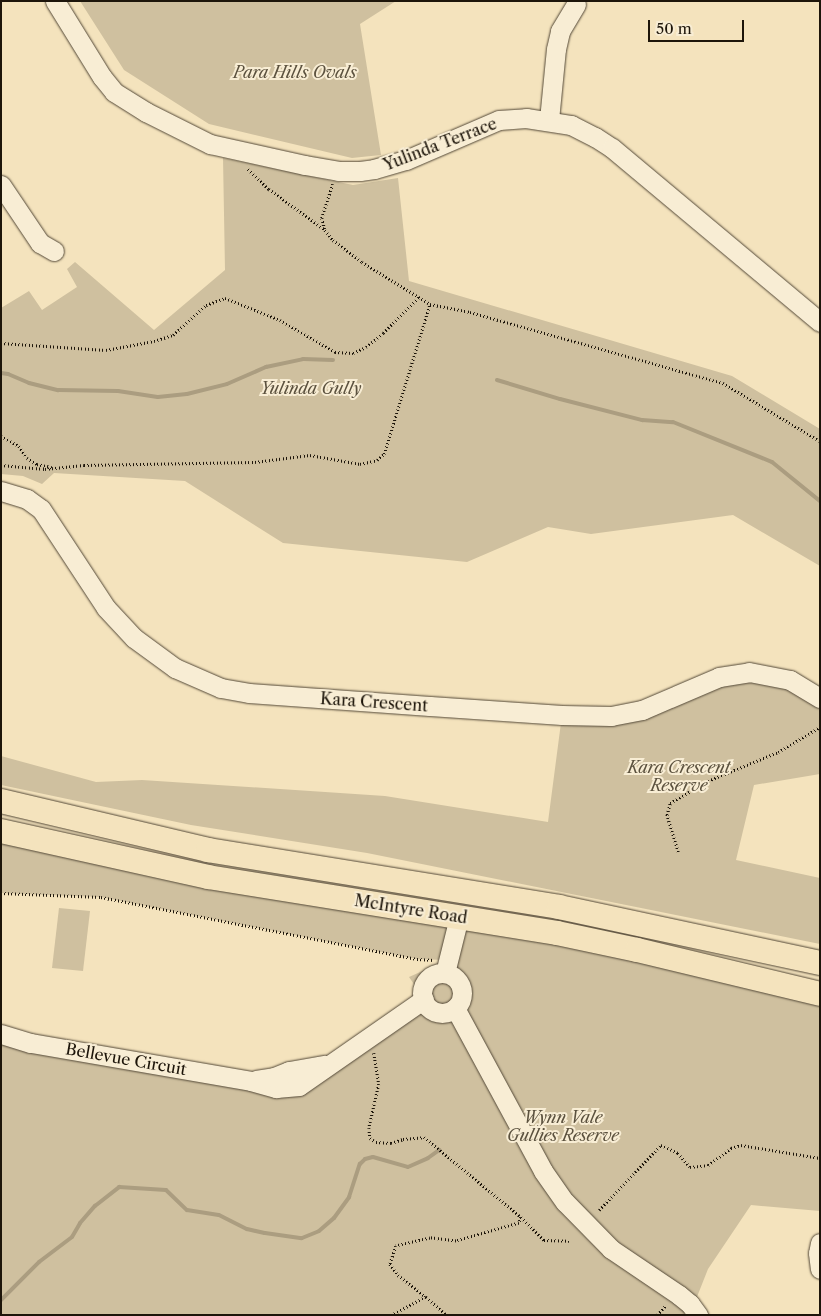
<!DOCTYPE html>
<html>
<head>
<meta charset="utf-8">
<style>
	body { margin:0 }
	#map { position:relative; width:821px; height:1316px; overflow:hidden; background:#f4e3bd; font-family:"Libre Caslon Text",serif }
	div>[style] { position:absolute }
	.green>* { inset:0; background:#cfc09f }
	.stream>* { height:4px; margin:-2px; padding:0 2px; transform-origin:2px; border-radius:2px; background:#ab9d80 }
	.path>* { height:2.5px; margin-top:-1.25px; transform-origin:0; background:repeating-linear-gradient(90deg,#1d150a 0 1px,transparent 0 3.5px) }
	.roads { filter:drop-shadow(0 0 1px #534837) drop-shadow(0 0 1px #534837) }
	.minor>* { height:19px; margin:-9.5px; padding:0 9.5px; transform-origin:9.5px; border-radius:9.5px; background:#f8edd4 }
	.minor>.ring { margin:-9.5px; padding:0; box-sizing:content-box; background:none; border:19px solid #f8edd4; border-radius:50% }
	.major>* { height:24px; margin:-12px; padding:0 12px; transform-origin:12px; border-radius:12px; background:#f4e3bd }
	span { translate:-50% -50%; white-space:nowrap; text-align:center; line-height:1.15; -webkit-text-stroke:4px #f8edd4; paint-order:stroke }
	.park-label { font-size:16px; color:#5b513e; font-style:italic }
	.street-label { font-size:16px; color:#1d150a }
	.frame { position:absolute; inset:0; border:2px solid #1d150a; pointer-events:none }
	.scale { position:absolute; left:648px; top:20px; width:96px; height:22px; box-sizing:border-box; border:2px solid #1d150a; border-top:0; padding-left:6px; font-size:15px; line-height:18px; white-space:nowrap; color:#1d150a; -webkit-text-stroke:4px #f8edd4; paint-order:stroke }
</style>
</head>
<body>
<div id="map">
	<div class="green">
		<div style="clip-path:polygon(80px 1px,396px 1px,360px 24px,381px 155px,352px 158px,209px 124px,124px 70px)"></div>
		<div style="clip-path:polygon(223px 158px,353px 185px,398px 178px,409px 281px,732px 376px,820px 429px,820px 566px,733px 515px,591px 534px,548px 527px,467px 562px,283px 543px,185px 481px,54px 473px,42px 484px,23px 476px,1px 474px,1px 308px,29px 291px,42px 310px,77px 287px,67px 269px,75px 262px,154px 330px,225px 270px)"></div>
		<div style="clip-path:polygon(733px 674px,820px 698px,820px 774px,754px 785px,736px 860px,820px 878px,820px 944px,367px 853px,191px 825px,1px 785px,1px 756px,96px 782px,142px 780px,385px 796px,548px 822px,562px 715px,611px 716px)"></div>
		<div style="clip-path:polygon(1px 831px,820px 994px,820px 1211px,751px 1205px,708px 1269px,693px 1307px,682px 1315px,1px 1315px,1px 1034px,251px 1081px,305px 1070px,424px 999px,409px 977px,447px 960px,417px 959px,101px 897px,1px 893px)"></div>
		<div style="clip-path:polygon(59px 908px,90px 911px,83px 971px,52px 968px)"></div>
	</div>
	<div class="stream">
		<div style="left:1px;top:373px;width:7px;rotate:8deg"></div>
		<div style="left:8px;top:374px;width:23px;rotate:23deg"></div>
		<div style="left:29px;top:383px;width:30px;rotate:14deg"></div>
		<div style="left:58px;top:390px;width:60px;rotate:1deg"></div>
		<div style="left:118px;top:391px;width:40px;rotate:8.5deg"></div>
		<div style="left:158px;top:397px;width:29px;rotate:-6deg"></div>
		<div style="left:187px;top:394px;width:41px;rotate:-14deg"></div>
		<div style="left:227px;top:384px;width:43px;rotate:-23.6deg"></div>
		<div style="left:266px;top:367px;width:38px;rotate:-12deg"></div>
		<div style="left:303px;top:359px;width:30px;rotate:2deg"></div>
		<div style="left:497px;top:380px;width:66px;rotate:16.8deg"></div>
		<div style="left:560px;top:399px;width:85px;rotate:14.4deg"></div>
		<div style="left:642px;top:420px;width:31px;rotate:4deg"></div>
		<div style="left:673px;top:422px;width:107px;rotate:22deg"></div>
		<div style="left:772px;top:462px;width:62px;rotate:39.1deg"></div>
		<div style="left:1px;top:1300px;width:54px;rotate:-45deg"></div>
		<div style="left:39px;top:1262px;width:41px;rotate:-37.1deg"></div>
		<div style="left:72px;top:1237px;width:16px;rotate:-60deg"></div>
		<div style="left:80px;top:1223px;width:23px;rotate:-49deg"></div>
		<div style="left:95px;top:1206px;width:31px;rotate:-38deg"></div>
		<div style="left:119px;top:1187px;width:47px;rotate:3.7deg"></div>
		<div style="left:166px;top:1190px;width:29px;rotate:44deg"></div>
		<div style="left:187px;top:1210px;width:32px;rotate:9deg"></div>
		<div style="left:219px;top:1215px;width:31px;rotate:27deg"></div>
		<div style="left:247px;top:1229px;width:18px;rotate:13deg"></div>
		<div style="left:265px;top:1233px;width:37px;rotate:8deg"></div>
		<div style="left:302px;top:1238px;width:18px;rotate:-22deg"></div>
		<div style="left:319px;top:1231px;width:20px;rotate:-41deg"></div>
		<div style="left:334px;top:1218px;width:26px;rotate:-54deg"></div>
		<div style="left:349px;top:1197px;width:35px;rotate:-72deg"></div>
		<div style="left:360px;top:1164px;width:7px;rotate:-45deg"></div>
		<div style="left:365px;top:1159px;width:8px;rotate:-14deg"></div>
		<div style="left:373px;top:1157px;width:36px;rotate:16deg"></div>
		<div style="left:408px;top:1167px;width:22px;rotate:-24deg"></div>
		<div style="left:428px;top:1158px;width:14px;rotate:-36deg"></div>
	</div>
	<div class="path">
		<div style="left:248px;top:169px;width:29px;rotate:44deg"></div>
		<div style="left:269px;top:189px;width:68px;rotate:36deg"></div>
		<div style="left:333px;top:184px;width:36px;rotate:108deg"></div>
		<div style="left:322px;top:218px;width:12px;rotate:76deg"></div>
		<div style="left:325px;top:230px;width:13px;rotate:51deg"></div>
		<div style="left:333px;top:240px;width:36px;rotate:37deg"></div>
		<div style="left:362px;top:262px;width:80px;rotate:31.7deg"></div>
		<div style="left:430px;top:304px;width:41px;rotate:11.3deg"></div>
		<div style="left:470px;top:312px;width:263px;rotate:15.7deg"></div>
		<div style="left:723px;top:383px;width:113px;rotate:30.9deg"></div>
		<div style="left:1px;top:343px;width:105px;rotate:3.8deg"></div>
		<div style="left:106px;top:350px;width:49px;rotate:-10.6deg"></div>
		<div style="left:154px;top:341px;width:20px;rotate:-18deg"></div>
		<div style="left:173px;top:335px;width:45px;rotate:-42.3deg"></div>
		<div style="left:206px;top:305px;width:20px;rotate:-20deg"></div>
		<div style="left:225px;top:298px;width:59px;rotate:21.8deg"></div>
		<div style="left:280px;top:320px;width:64px;rotate:30.2deg"></div>
		<div style="left:335px;top:352px;width:18px;rotate:3deg"></div>
		<div style="left:353px;top:353px;width:14px;rotate:-25deg"></div>
		<div style="left:366px;top:347px;width:22px;rotate:-39deg"></div>
		<div style="left:383px;top:333px;width:51px;rotate:-45deg"></div>
		<div style="left:1px;top:436px;width:21px;rotate:29deg"></div>
		<div style="left:19px;top:446px;width:14px;rotate:56deg"></div>
		<div style="left:27px;top:458px;width:12px;rotate:31deg"></div>
		<div style="left:37px;top:464px;width:17px;rotate:13deg"></div>
		<div style="left:1px;top:465px;width:44px;rotate:5.2deg"></div>
		<div style="left:45px;top:469px;width:39px;rotate:-6deg"></div>
		<div style="left:84px;top:465px;width:171px;rotate:-1deg"></div>
		<div style="left:255px;top:462px;width:55px;rotate:-7.3deg"></div>
		<div style="left:310px;top:455px;width:51px;rotate:10.2deg"></div>
		<div style="left:360px;top:464px;width:17px;rotate:-13deg"></div>
		<div style="left:377px;top:460px;width:9px;rotate:-41deg"></div>
		<div style="left:384px;top:454px;width:157px;rotate:-73deg"></div>
		<div style="left:678px;top:852px;width:39px;rotate:-107deg"></div>
		<div style="left:667px;top:815px;width:12px;rotate:-76deg"></div>
		<div style="left:670px;top:803px;width:44px;rotate:-30.1deg"></div>
		<div style="left:708px;top:781px;width:76px;rotate:-22.5deg"></div>
		<div style="left:778px;top:752px;width:49px;rotate:-30.8deg"></div>
		<div style="left:1px;top:893px;width:100px;rotate:2.3deg"></div>
		<div style="left:101px;top:897px;width:322px;rotate:11.1deg"></div>
		<div style="left:417px;top:959px;width:17px;rotate:3deg"></div>
		<div style="left:374px;top:1053px;width:31px;rotate:81deg"></div>
		<div style="left:379px;top:1084px;width:45px;rotate:102.8deg"></div>
		<div style="left:369px;top:1128px;width:10px;rotate:84deg"></div>
		<div style="left:370px;top:1138px;width:7px;rotate:34deg"></div>
		<div style="left:376px;top:1142px;width:15px;rotate:4deg"></div>
		<div style="left:391px;top:1143px;width:13px;rotate:-18deg"></div>
		<div style="left:403px;top:1139px;width:21px;rotate:-5deg"></div>
		<div style="left:424px;top:1137px;width:126px;rotate:39.5deg"></div>
		<div style="left:521px;top:1217px;width:6px;rotate:108deg"></div>
		<div style="left:519px;top:1223px;width:66px;rotate:164.1deg"></div>
		<div style="left:456px;top:1241px;width:26px;rotate:-173deg"></div>
		<div style="left:430px;top:1238px;width:35px;rotate:167deg"></div>
		<div style="left:396px;top:1246px;width:19px;rotate:108deg"></div>
		<div style="left:390px;top:1264px;width:14px;rotate:54deg"></div>
		<div style="left:398px;top:1275px;width:36px;rotate:38deg"></div>
		<div style="left:426px;top:1297px;width:38px;rotate:152deg"></div>
		<div style="left:599px;top:1210px;width:90px;rotate:-46.4deg"></div>
		<div style="left:661px;top:1145px;width:19px;rotate:25deg"></div>
		<div style="left:678px;top:1153px;width:18px;rotate:49deg"></div>
		<div style="left:690px;top:1167px;width:18px;rotate:-6deg"></div>
		<div style="left:708px;top:1165px;width:29px;rotate:-36deg"></div>
		<div style="left:731px;top:1148px;width:10px;rotate:-17deg"></div>
		<div style="left:741px;top:1145px;width:80px;rotate:9.3deg"></div>
		<div style="left:521px;top:1217px;width:33px;rotate:45deg"></div>
		<div style="left:544px;top:1240px;width:25px;rotate:2deg"></div>
		<div style="left:426px;top:1297px;width:28px;rotate:41deg"></div>
		<div style="left:657px;top:1315px;width:13px;rotate:-48deg"></div>
	</div>
	<div class="roads">
		<div class="minor">
			<div style="left:55px;top:1px;width:89px;rotate:58.3deg"></div>
			<div style="left:102px;top:77px;width:19px;rotate:51deg"></div>
			<div style="left:114px;top:92px;width:38px;rotate:32deg"></div>
			<div style="left:146px;top:112px;width:72px;rotate:26.6deg"></div>
			<div style="left:210px;top:144px;width:97px;rotate:12.5deg"></div>
			<div style="left:305px;top:165px;width:34px;rotate:10deg"></div>
			<div style="left:338px;top:171px;width:22px"></div>
			<div style="left:360px;top:171px;width:14px;rotate:-8deg"></div>
			<div style="left:374px;top:169px;width:33px;rotate:-16deg"></div>
			<div style="left:406px;top:160px;width:101px;rotate:-23.3deg"></div>
			<div style="left:499px;top:120px;width:27px;rotate:-4deg"></div>
			<div style="left:526px;top:118px;width:46px;rotate:8.8deg"></div>
			<div style="left:571px;top:125px;width:27px;rotate:27deg"></div>
			<div style="left:595px;top:137px;width:20px;rotate:33deg"></div>
			<div style="left:612px;top:148px;width:271px;rotate:39.9deg"></div>
			<div style="left:549px;top:120px;width:71px;rotate:-84.4deg"></div>
			<div style="left:556px;top:49px;width:18px;rotate:-77deg"></div>
			<div style="left:560px;top:31px;width:31px;rotate:-59deg"></div>
			<div style="left:1px;top:185px;width:70px;rotate:56.1deg"></div>
			<div style="left:40px;top:243px;width:16px;rotate:30deg"></div>
			<div style="left:1px;top:491px;width:27px;rotate:17deg"></div>
			<div style="left:27px;top:499px;width:17px;rotate:36deg"></div>
			<div style="left:41px;top:509px;width:118px;rotate:56.7deg"></div>
			<div style="left:106px;top:608px;width:41px;rotate:47deg"></div>
			<div style="left:134px;top:638px;width:51px;rotate:36.2deg"></div>
			<div style="left:175px;top:668px;width:50px;rotate:23.5deg"></div>
			<div style="left:221px;top:688px;width:28px;rotate:10deg"></div>
			<div style="left:249px;top:693px;width:181px;rotate:4.1deg"></div>
			<div style="left:430px;top:706px;width:132px;rotate:3.9deg"></div>
			<div style="left:562px;top:715px;width:49px;rotate:1.2deg"></div>
			<div style="left:611px;top:716px;width:32px;rotate:-11deg"></div>
			<div style="left:642px;top:710px;width:84px;rotate:-23.2deg"></div>
			<div style="left:719px;top:677px;width:30px;rotate:-9deg"></div>
			<div style="left:749px;top:672px;width:42px;rotate:11deg"></div>
			<div style="left:790px;top:680px;width:35px;rotate:31deg"></div>
			<div style="left:445px;top:973px;width:58px;rotate:-76deg"></div>
			<div class="ring" style="left:422px;top:973px;width:21px;height:21px"></div>
			<div style="left:455px;top:1008px;width:185px;rotate:61.6deg"></div>
			<div style="left:543px;top:1171px;width:38px;rotate:55deg"></div>
			<div style="left:565px;top:1202px;width:66px;rotate:45.6deg"></div>
			<div style="left:611px;top:1249px;width:82px;rotate:34.1deg"></div>
			<div style="left:679px;top:1295px;width:14px;rotate:39deg"></div>
			<div style="left:690px;top:1304px;width:14px;rotate:54deg"></div>
			<div style="left:1px;top:1034px;width:31px;rotate:17deg"></div>
			<div style="left:31px;top:1043px;width:223px;rotate:9.8deg"></div>
			<div style="left:251px;top:1081px;width:26px;rotate:16deg"></div>
			<div style="left:276px;top:1088px;width:23px;rotate:-5deg"></div>
			<div style="left:299px;top:1086px;width:152px;rotate:-34.8deg"></div>
			<div style="left:256px;top:1080px;width:18px;rotate:-9deg"></div>
			<div style="left:274px;top:1077px;width:16px;rotate:-22deg"></div>
			<div style="left:289px;top:1071px;width:36px;rotate:-10deg"></div>
			<div style="left:820px;top:1243px;width:10px;rotate:101deg"></div>
			<div style="left:818px;top:1253px;width:16px;rotate:83deg"></div>
		</div>
		<div class="major">
			<div style="left:1px;top:801px;width:213px;rotate:13.3deg"></div>
			<div style="left:208px;top:850px;width:356px;rotate:9.2deg"></div>
			<div style="left:559px;top:907px;width:267px;rotate:12.1deg"></div>
			<div style="left:1px;top:831px;width:212px;rotate:12.5deg"></div>
			<div style="left:208px;top:877px;width:353px;rotate:9.1deg"></div>
			<div style="left:557px;top:933px;width:82px;rotate:12deg"></div>
			<div style="left:637px;top:950px;width:188px;rotate:13.5deg"></div>
		</div>
	</div>
	<div class="park-label">
		<span style="left:295px;top:72px">Para Hills Ovals</span>
		<span style="left:311px;top:388px">Yulinda Gully</span>
		<span style="left:679px;top:776px">Kara Crescent<br>Reserve</span>
		<span style="left:563px;top:1126px">Wynn Vale<br>Gullies Reserve</span>
	</div>
	<div class="street-label">
		<span style="left:440px;top:144px;rotate:-21deg">Yulinda Terrace</span>
		<span style="left:374px;top:702px;rotate:4deg">Kara Crescent</span>
		<span style="left:411px;top:909px;rotate:9deg">McIntyre Road</span>
		<span style="left:126px;top:1059px;rotate:10deg">Bellevue Circuit</span>
	</div>
	<div class="frame"></div>
	<div class="scale">50 m</div>
</div>
</body>
</html>
